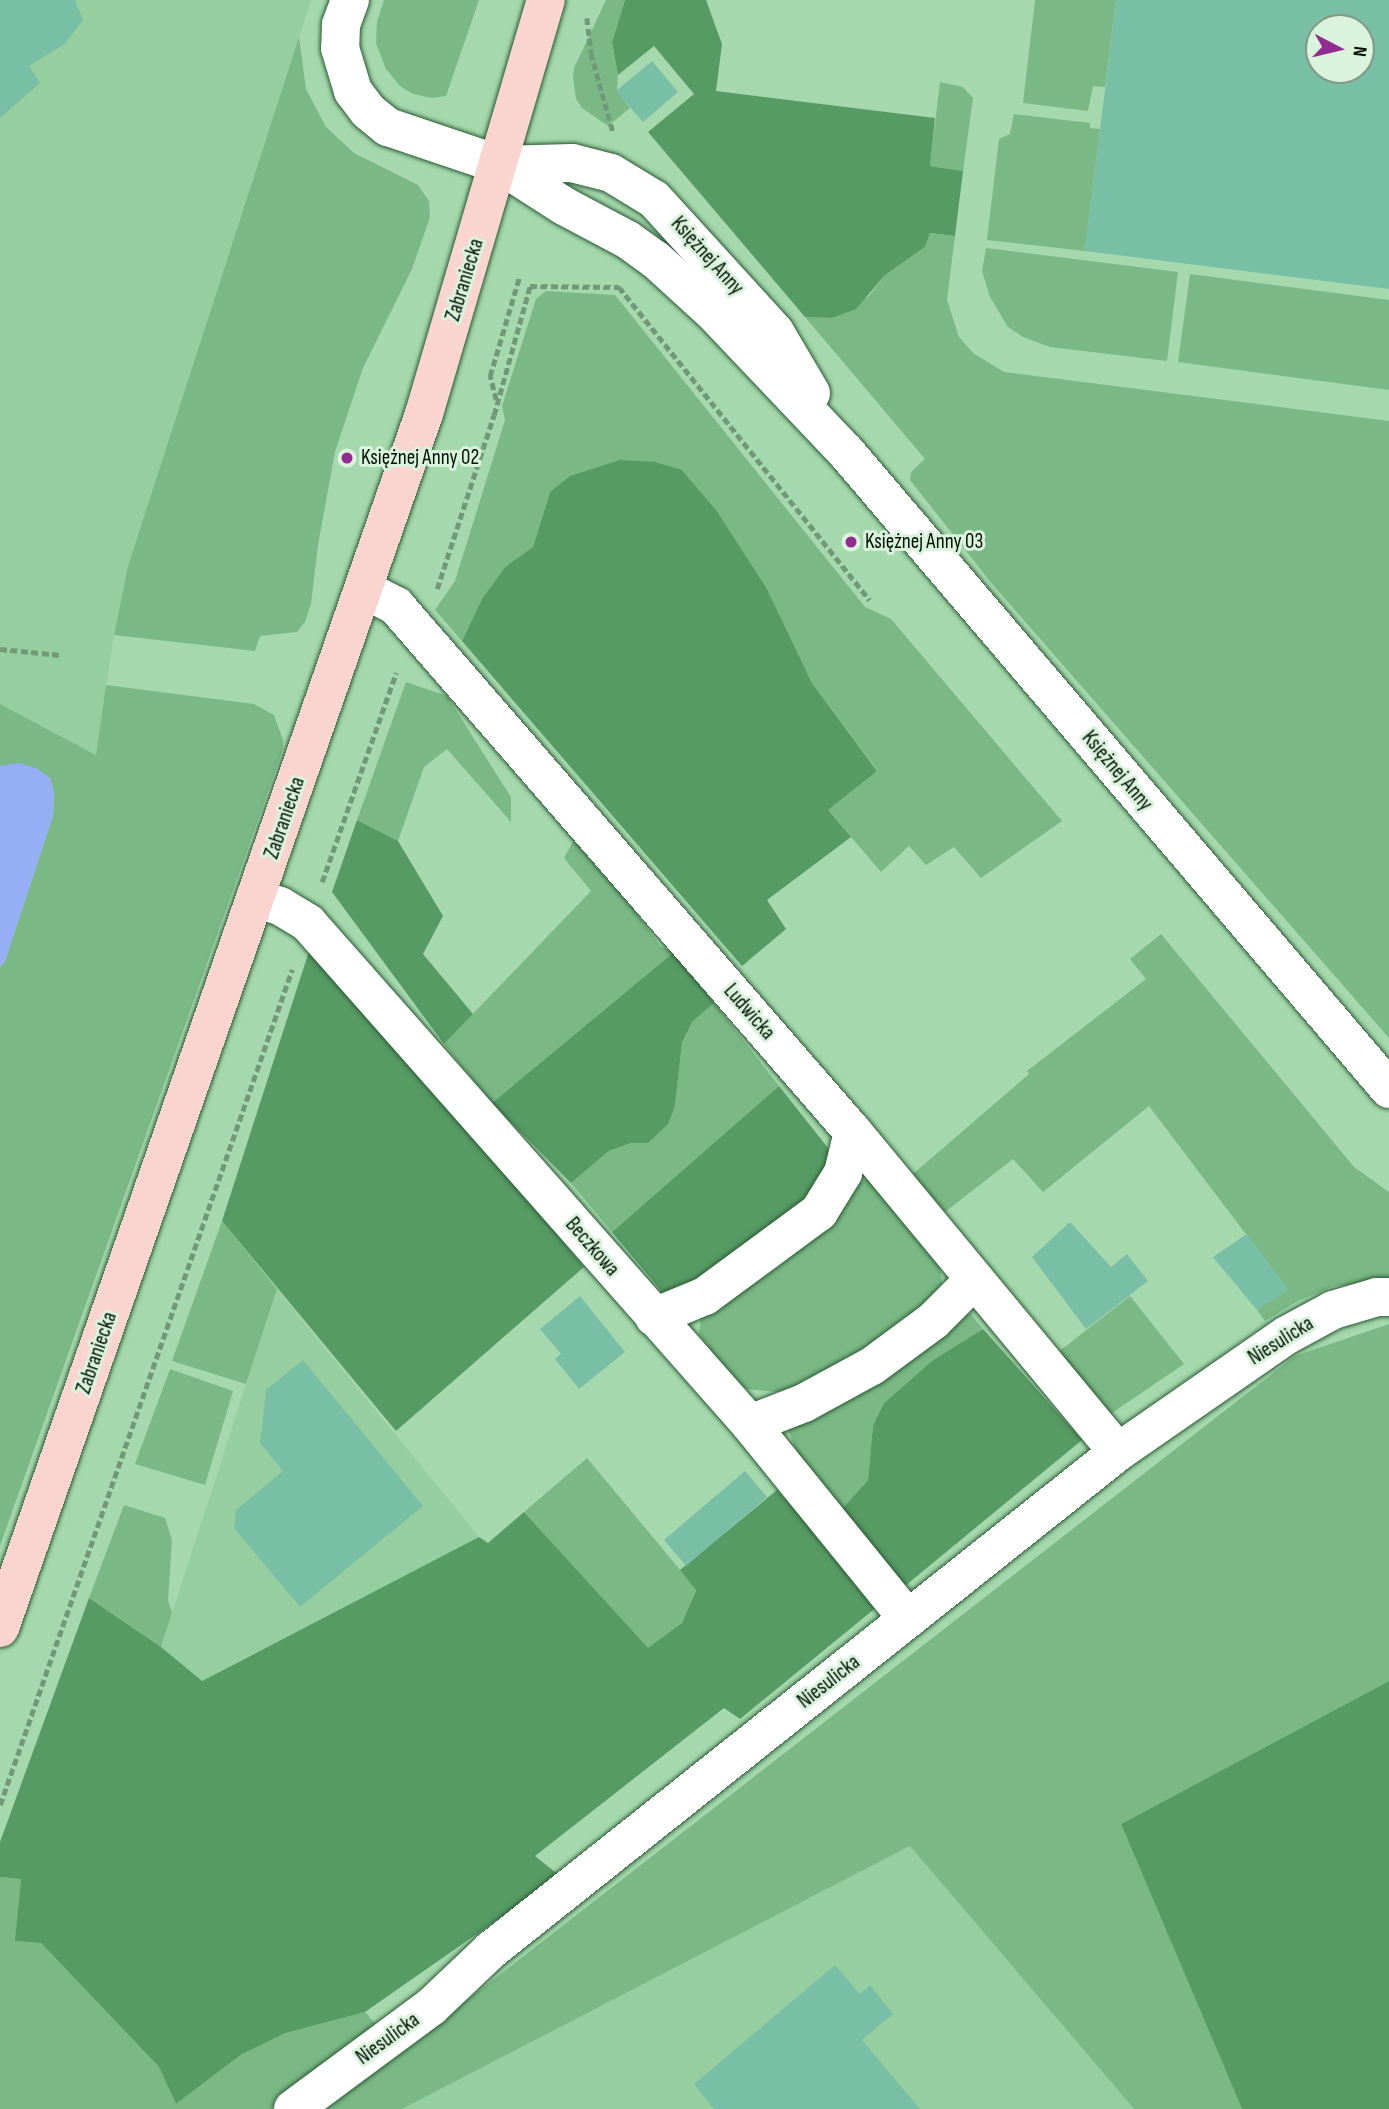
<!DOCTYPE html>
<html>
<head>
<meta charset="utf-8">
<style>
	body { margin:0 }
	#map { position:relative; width:1389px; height:2109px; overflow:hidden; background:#a5d9ad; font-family:"Sofia Sans Condensed",sans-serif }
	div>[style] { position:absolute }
	.built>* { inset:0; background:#96cf9f }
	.green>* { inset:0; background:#7ab985 }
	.forest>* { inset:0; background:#579b64 }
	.water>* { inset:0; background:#95aef6 }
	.building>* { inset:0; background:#78bfa5 }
	.path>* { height:4.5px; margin-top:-2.25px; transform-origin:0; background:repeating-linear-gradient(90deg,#719977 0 7px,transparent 0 10.5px) }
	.roads { filter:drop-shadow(0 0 2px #2a5a34) drop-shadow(0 0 2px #2a5a34) }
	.minor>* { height:38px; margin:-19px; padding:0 19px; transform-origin:19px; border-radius:19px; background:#fff }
	.major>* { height:38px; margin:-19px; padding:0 19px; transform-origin:19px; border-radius:19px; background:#fad4ce }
	.dots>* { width:19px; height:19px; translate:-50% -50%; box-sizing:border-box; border:4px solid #d9f3dc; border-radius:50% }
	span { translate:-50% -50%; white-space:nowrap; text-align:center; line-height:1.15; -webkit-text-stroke:6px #d9f3dc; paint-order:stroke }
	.street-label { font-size:21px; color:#011003 }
	.poi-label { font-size:21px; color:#011003 }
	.left { translate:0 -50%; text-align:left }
	.north { position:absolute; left:1305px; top:14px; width:70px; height:70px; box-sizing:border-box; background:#d9f3dc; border:2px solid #839885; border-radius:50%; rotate:97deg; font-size:19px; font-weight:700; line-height:28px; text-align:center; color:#011003 }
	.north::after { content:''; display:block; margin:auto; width:24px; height:32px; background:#932c91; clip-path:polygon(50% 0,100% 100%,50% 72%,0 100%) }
</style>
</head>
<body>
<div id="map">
	<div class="built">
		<div style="clip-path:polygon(0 0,311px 0,128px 566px,114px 635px,96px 755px,0 704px)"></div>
		<div style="clip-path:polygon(277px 1289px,479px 1537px,201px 1681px,161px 1647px)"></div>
		<div style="clip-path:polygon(910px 1846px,1134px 2109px,402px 2109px)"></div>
	</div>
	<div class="green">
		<div style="clip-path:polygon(384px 0,479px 0,446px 96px,432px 98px,413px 94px,400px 86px,386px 69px,376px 43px,377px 22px)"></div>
		<div style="clip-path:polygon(606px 0,625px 0,612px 42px,618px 75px,617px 91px,630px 108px,608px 126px,582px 108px,576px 99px,573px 78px,574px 68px)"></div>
		<div style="clip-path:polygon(1035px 0,1116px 0,1105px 87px,1093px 86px,1088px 111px,1023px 103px)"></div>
		<div style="clip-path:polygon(299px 37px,306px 89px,326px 127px,354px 153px,418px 185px,429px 201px,430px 217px,412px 269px,363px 368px,335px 452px,318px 545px,311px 604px,305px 622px,297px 632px,260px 636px,255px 651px,114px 635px,128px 566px)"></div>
		<div style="clip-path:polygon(940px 82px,963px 87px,973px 98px,963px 171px,930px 166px)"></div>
		<div style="clip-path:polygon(1014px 114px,1090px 123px,1090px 128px,1100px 129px,1085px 251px,987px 240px,999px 139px,1010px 134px)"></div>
		<div style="clip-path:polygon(929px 233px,955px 236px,947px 300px,959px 337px,973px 353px,1004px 372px,1389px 421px,1389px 1038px,993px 585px,910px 480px,911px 472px,925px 459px,805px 317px,832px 318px,869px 296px,885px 275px,925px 247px)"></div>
		<div style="clip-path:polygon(986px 248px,1178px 272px,1167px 361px,1050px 347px,1023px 337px,1008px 327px,990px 297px,982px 271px)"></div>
		<div style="clip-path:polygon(1190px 274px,1389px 300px,1389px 390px,1178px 362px)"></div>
		<div style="clip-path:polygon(546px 291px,615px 295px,865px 607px,891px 619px,1062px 821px,981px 878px,954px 847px,926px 865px,909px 846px,881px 872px,828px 810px,877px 770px,812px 683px,766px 587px,717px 511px,682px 470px,550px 492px,533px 547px,505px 567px,482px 599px,462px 641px,435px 610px,455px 581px,505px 420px,502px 406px,536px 299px)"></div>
		<div style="clip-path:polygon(406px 682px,447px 696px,511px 797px,511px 822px,447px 749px,424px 767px,398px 841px,357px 820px)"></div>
		<div style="clip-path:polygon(106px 685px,254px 704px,274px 715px,283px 740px,283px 749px,0 1546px,0 967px,5px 961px,53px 816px,54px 793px,50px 778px,0 766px,0 704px,96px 755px)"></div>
		<div style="clip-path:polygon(575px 838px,600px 862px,660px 946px,674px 952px,492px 1103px,444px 1044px,591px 891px,564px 858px)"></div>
		<div style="clip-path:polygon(1161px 934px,1354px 1167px,1389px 1192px,1389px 1281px,1334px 1286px,1298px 1301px,1265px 1321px,1257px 1310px,1288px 1290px,1149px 1106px,1043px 1192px,1013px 1159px,945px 1212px,913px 1174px,1029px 1074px,1027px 1071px,1146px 979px,1130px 959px)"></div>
		<div style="clip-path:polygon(714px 1003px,779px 1086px,612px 1232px,571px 1183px,609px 1151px,631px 1143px,648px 1143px,675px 1106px,682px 1043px,692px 1022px)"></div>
		<div style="clip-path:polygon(868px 1178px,939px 1257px,942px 1283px,925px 1314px,828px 1376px,778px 1392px,747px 1389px,729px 1375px,699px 1334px,701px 1317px,778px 1267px,809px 1241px,848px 1189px)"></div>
		<div style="clip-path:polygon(222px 1221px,277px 1289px,246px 1384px,172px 1361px)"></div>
		<div style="clip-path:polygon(1130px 1296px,1184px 1364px,1109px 1415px,1057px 1353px)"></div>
		<div style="clip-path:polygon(970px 1313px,983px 1329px,933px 1360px,884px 1403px,873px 1425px,868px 1480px,842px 1509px,797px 1453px,787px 1427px,905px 1361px)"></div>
		<div style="clip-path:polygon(1389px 1324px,1389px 1681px,1121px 1824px,1242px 2109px,1134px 2109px,910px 1846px,402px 2109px,327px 2109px,1295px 1356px)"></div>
		<div style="clip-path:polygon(170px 1369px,233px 1391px,205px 1485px,135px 1464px)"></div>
		<div style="clip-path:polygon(587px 1458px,696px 1589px,682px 1623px,648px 1649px,524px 1512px)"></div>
		<div style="clip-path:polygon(124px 1505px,165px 1518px,172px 1540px,168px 1600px,172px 1613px,161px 1647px,89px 1598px)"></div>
		<div style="clip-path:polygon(0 1877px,21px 1878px,16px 1941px,41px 1943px,159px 2067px,176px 2104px,242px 2054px,285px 2032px,365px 2012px,379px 2028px,271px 2109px,0 2109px)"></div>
	</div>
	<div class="forest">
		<div style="clip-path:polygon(625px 0,706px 0,722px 44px,716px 91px,935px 118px,930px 166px,963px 171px,955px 236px,930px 233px,925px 247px,885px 275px,856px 309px,832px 318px,805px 317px,648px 132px,694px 94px,654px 46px,618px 75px,612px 42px)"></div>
		<div style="clip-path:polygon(620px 460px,655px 462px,682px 470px,717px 511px,766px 587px,812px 683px,877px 771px,828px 810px,851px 837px,767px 900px,786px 929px,742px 966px,462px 641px,482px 599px,505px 567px,533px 547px,550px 492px,570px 476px)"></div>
		<div style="clip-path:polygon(357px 820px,398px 841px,443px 916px,423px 954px,473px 1014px,444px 1044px,332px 892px)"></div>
		<div style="clip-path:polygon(310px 948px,325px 957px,584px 1267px,396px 1431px,222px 1221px)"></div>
		<div style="clip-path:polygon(674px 952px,714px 1003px,692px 1022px,682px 1043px,675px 1106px,668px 1124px,648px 1143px,631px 1143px,609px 1151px,571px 1183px,492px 1103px)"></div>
		<div style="clip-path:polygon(779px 1086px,828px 1148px,829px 1168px,813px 1200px,718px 1276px,663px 1293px,612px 1232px)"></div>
		<div style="clip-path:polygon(983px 1329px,1082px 1440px,905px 1586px,842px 1509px,868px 1480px,873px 1425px,884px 1403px,933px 1360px)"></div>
		<div style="clip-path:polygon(777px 1490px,878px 1606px,740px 1719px,724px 1708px,535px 1856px,560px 1876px,365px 2012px,285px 2033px,242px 2054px,176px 2104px,159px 2067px,41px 1943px,15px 1941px,21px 1879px,0 1877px,0 1842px,89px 1598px,161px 1647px,202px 1681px,479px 1537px,488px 1543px,524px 1512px,648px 1648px,682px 1623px,696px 1590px,680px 1570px)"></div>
		<div style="clip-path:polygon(1389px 1681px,1389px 2109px,1242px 2109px,1121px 1824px)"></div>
	</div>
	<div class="water">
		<div style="clip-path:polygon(19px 763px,36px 768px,50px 778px,54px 793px,53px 816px,5px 961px,0 967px,0 766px)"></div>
	</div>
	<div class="building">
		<div style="clip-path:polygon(0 0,75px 0,83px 20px,65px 44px,29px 66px,40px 83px,0 118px)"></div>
		<div style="clip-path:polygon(evenodd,1116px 0,1389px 0,1389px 289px,1085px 251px,1116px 0,1319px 28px,1361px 28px,1361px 70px,1319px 70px,1319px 28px)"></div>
		<div style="clip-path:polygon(652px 61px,678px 92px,643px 122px,616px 91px)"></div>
		<div style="clip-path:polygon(1070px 1222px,1111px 1267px,1127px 1254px,1148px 1281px,1086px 1329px,1032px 1257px)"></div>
		<div style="clip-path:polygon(1247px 1234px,1289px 1290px,1257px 1310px,1213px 1257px)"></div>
		<div style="clip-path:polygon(580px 1296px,625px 1352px,579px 1389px,555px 1359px,561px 1354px,540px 1329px)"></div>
		<div style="clip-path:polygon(303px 1360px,423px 1506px,300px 1607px,234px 1528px,236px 1510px,283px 1471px,260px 1443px,266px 1390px)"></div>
		<div style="clip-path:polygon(745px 1471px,767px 1497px,686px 1566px,664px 1540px)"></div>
		<div style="clip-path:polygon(835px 1965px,860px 1994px,870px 1985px,893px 2014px,862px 2040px,920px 2109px,714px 2109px,694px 2084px)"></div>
	</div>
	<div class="path">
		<div style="left:587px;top:18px;width:35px;rotate:83deg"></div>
		<div style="left:591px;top:53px;width:82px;rotate:74.4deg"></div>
		<div style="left:496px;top:400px;width:25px;rotate:-104deg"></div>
		<div style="left:490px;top:376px;width:102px;rotate:-73.5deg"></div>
		<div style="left:437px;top:589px;width:183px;rotate:-71.9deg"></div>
		<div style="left:494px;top:415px;width:134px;rotate:-74.4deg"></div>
		<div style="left:530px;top:286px;width:89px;rotate:0.6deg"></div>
		<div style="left:619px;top:287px;width:401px;rotate:51.3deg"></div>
		<div style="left:0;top:649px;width:61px;rotate:5.6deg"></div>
		<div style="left:322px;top:882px;width:222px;rotate:-70.5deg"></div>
		<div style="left:0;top:1805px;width:885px;rotate:-70.73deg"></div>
	</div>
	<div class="roads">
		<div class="minor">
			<div style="left:350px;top:0;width:27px;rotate:110deg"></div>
			<div style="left:341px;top:25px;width:23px;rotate:92deg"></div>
			<div style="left:340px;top:48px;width:45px;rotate:73.2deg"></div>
			<div style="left:353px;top:91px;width:25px;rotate:53deg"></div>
			<div style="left:368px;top:111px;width:26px;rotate:39deg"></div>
			<div style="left:388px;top:127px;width:118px;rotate:18.7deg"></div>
			<div style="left:500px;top:165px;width:76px;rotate:32.6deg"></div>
			<div style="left:564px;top:206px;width:72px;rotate:28deg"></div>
			<div style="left:628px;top:240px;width:34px;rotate:36deg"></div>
			<div style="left:656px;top:260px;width:77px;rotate:42.4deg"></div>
			<div style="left:713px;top:312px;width:193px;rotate:46.5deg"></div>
			<div style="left:846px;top:452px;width:837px;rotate:49.55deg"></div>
			<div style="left:500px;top:165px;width:72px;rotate:-1.6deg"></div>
			<div style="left:572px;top:163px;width:40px;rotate:14.4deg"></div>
			<div style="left:611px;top:173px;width:50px;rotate:31.2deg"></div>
			<div style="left:654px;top:199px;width:180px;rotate:47.7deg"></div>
			<div style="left:775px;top:332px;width:71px;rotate:59.5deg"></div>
			<div style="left:365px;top:590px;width:35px;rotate:27deg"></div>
			<div style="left:396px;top:606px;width:697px;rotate:49.02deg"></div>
			<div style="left:853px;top:1132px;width:415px;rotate:50.4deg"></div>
			<div style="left:257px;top:899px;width:24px;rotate:17deg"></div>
			<div style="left:280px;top:906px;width:33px;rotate:31deg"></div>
			<div style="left:308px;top:923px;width:668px;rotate:48.58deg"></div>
			<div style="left:750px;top:1424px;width:251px;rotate:51deg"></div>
			<div style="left:654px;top:1317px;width:55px;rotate:-22.4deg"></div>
			<div style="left:705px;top:1296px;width:142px;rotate:-36.4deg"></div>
			<div style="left:819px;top:1212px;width:46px;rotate:-58.4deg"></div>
			<div style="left:843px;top:1173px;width:42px;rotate:-76.3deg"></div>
			<div style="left:750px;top:1424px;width:58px;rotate:-21.3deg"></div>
			<div style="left:804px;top:1403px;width:77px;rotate:-28.6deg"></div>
			<div style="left:872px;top:1366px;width:76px;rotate:-36.4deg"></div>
			<div style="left:933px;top:1321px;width:59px;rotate:-45deg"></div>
			<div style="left:293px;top:2109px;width:172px;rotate:-36.5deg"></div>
			<div style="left:431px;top:2007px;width:83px;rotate:-43.5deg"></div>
			<div style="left:491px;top:1950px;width:801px;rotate:-38.46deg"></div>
			<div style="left:1118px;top:1452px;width:206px;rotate:-34.7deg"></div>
			<div style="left:1287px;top:1335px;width:52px;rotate:-28.5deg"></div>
			<div style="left:1333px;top:1310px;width:46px;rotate:-16.5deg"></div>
			<div style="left:1377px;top:1297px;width:12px"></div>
		</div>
		<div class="major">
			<div style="left:0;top:1628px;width:1286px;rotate:-70.75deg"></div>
			<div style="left:424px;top:414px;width:432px;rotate:-73.6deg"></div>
		</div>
	</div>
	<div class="dots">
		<div style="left:347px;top:458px;background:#932c91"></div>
		<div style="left:851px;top:542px;background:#932c91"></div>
	</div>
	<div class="street-label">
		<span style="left:707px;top:256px;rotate:48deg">Księżnej Anny</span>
		<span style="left:465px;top:280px;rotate:-73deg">Zabraniecka</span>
		<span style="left:1117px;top:771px;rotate:50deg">Księżnej Anny</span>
		<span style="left:285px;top:818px;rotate:-71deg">Zabraniecka</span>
		<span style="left:749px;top:1012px;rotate:49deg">Ludwicka</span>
		<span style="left:592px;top:1247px;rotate:49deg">Beczkowa</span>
		<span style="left:1281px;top:1341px;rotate:-32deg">Niesulicka</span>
		<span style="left:97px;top:1353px;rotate:-71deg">Zabraniecka</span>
		<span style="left:829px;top:1682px;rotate:-38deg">Niesulicka</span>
		<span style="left:388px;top:2039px;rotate:-36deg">Niesulicka</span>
	</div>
	<div class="poi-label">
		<span class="left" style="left:361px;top:458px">Księżnej Anny 02</span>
		<span class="left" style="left:865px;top:542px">Księżnej Anny 03</span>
	</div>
	<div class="north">N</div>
</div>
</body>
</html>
